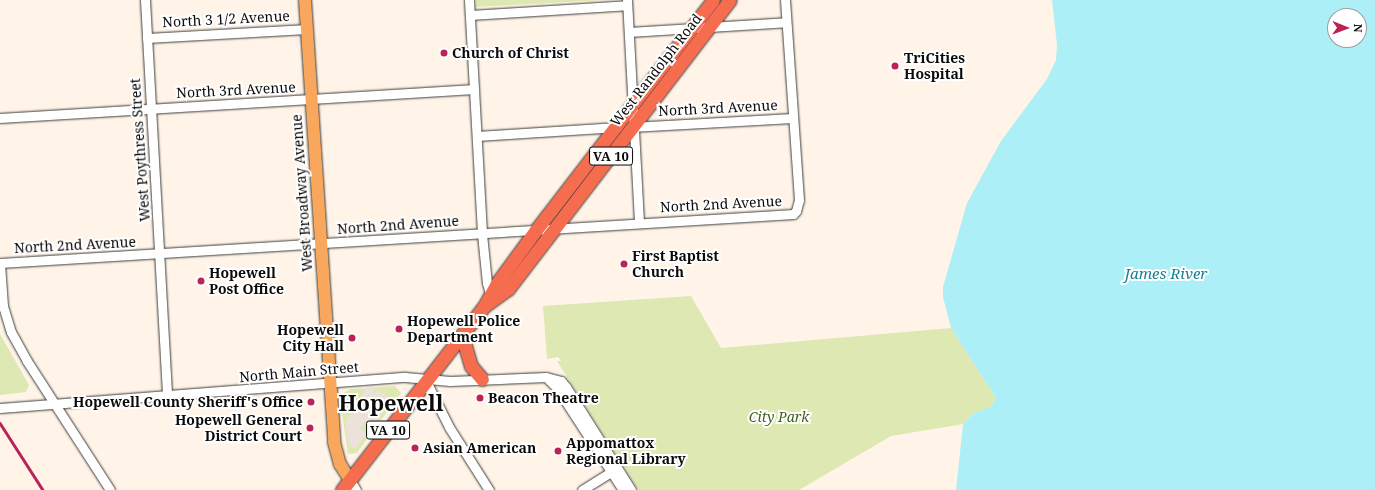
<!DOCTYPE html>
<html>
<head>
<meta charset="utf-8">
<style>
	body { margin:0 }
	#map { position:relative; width:1375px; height:490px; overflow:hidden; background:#fff4e7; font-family:"Noto Serif",serif }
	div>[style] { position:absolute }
	.green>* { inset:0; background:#dde8b2 }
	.plaza>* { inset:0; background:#ede2d9 }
	.water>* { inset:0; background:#aceff6 }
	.roads { filter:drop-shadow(0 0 1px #3d3d3d) drop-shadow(0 0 1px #3d3d3d) }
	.minor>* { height:9px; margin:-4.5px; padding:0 4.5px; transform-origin:4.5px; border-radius:4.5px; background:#fff }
	.major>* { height:12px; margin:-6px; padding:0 6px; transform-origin:6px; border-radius:6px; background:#f9a75d }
	.highway>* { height:13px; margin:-6.5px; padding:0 6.5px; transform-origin:6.5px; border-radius:6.5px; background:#f56c4f }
	.rail>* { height:2.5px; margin:-1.25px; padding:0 1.25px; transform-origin:1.25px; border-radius:1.25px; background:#b92355 }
	.dots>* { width:11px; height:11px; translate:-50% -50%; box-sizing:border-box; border:2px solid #fff; border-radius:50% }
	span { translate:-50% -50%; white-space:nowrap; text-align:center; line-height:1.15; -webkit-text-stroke:4px #fff; paint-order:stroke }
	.shield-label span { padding:1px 3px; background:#fff; border:1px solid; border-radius:3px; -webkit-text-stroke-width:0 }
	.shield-label { font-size:13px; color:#0a0a0a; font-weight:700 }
	.street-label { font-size:14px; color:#0a0a0a }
	.poi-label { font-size:14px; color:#0a0a0a; font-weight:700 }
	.left { translate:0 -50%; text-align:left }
	.right { translate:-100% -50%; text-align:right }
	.park-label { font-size:14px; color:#3e611c; font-style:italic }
	.water-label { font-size:15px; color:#158094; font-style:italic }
	.town-label { font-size:22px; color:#0a0a0a; font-weight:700 }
	.north { position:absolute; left:1327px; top:8px; width:40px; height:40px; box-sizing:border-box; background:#fff; border:1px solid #9d9d9d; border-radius:50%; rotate:91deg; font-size:11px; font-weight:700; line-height:16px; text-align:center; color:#0a0a0a }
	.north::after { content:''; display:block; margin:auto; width:14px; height:18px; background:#b92355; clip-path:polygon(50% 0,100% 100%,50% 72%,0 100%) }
</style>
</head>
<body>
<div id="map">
	<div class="green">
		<div style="clip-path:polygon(476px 0,602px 0,476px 7px)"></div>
		<div style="clip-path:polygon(691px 296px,721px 348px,951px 328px,996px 398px,991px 407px,974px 413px,963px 424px,891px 436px,799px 490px,638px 490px,557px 361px,561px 361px,558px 357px,547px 359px,543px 306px)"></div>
		<div style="clip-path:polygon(0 334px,29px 385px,26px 392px,0 395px)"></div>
		<div style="clip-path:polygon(395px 386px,401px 393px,357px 453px,348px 454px,341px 406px,343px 393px,351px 389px)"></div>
	</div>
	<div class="plaza">
		<div style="clip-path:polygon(373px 387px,375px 394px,379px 390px,392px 400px,372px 426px,365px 421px,360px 428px,367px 433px,355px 449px,348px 444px,345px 421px,354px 411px,345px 404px,352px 396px,358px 401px,364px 393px,364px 388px)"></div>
	</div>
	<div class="water">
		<div style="clip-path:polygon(evenodd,1052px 0,1375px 0,1375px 490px,956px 490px,963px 424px,974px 413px,991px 407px,996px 398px,951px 328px,943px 297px,943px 287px,967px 203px,1001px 141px,1047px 79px,1056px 60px,1057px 45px,1052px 0,1335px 16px,1359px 16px,1359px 40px,1335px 40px,1335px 16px)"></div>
	</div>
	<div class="roads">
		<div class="minor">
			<div style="left:145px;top:0;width:396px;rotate:86.8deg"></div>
			<div style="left:469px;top:0;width:234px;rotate:86.8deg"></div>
			<div style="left:482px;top:234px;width:49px;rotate:84.2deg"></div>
			<div style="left:487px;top:283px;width:15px;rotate:74deg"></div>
			<div style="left:627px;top:0;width:223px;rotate:86.9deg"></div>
			<div style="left:470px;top:15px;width:157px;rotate:-3.6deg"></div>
			<div style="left:629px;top:32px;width:157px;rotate:-3.6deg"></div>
			<div style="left:147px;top:38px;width:160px;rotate:-3.2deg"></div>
			<div style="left:0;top:118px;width:475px;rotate:-3.5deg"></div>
			<div style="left:631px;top:127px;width:162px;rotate:-3.2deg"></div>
			<div style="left:477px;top:136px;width:141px;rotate:-3.7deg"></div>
			<div style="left:0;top:263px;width:795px;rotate:-3.54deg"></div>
			<div style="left:793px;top:214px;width:4px;rotate:-45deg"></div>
			<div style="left:796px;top:211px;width:11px;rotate:-75deg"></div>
			<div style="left:799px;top:200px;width:200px;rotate:-94deg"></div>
			<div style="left:0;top:264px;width:42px;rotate:85.9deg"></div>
			<div style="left:3px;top:306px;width:27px;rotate:73deg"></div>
			<div style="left:11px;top:332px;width:33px;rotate:61deg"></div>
			<div style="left:27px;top:361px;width:153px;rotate:57.2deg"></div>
			<div style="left:547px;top:378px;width:14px;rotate:45deg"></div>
			<div style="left:557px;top:388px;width:121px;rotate:57.1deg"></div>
			<div style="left:426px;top:381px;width:51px;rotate:63.4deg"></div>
			<div style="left:449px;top:427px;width:75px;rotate:57.6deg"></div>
			<div style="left:0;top:408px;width:406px;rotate:-4.4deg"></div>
			<div style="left:405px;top:377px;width:45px;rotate:5.1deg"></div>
			<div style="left:450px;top:381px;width:96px;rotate:-2.4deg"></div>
			<div style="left:546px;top:377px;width:16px;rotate:15deg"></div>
			<div style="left:561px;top:381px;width:8px;rotate:50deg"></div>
			<div style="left:566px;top:387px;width:122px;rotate:57.7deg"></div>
			<div style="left:350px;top:480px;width:12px;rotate:59deg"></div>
			<div style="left:582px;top:490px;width:39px;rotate:-32deg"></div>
		</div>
		<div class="major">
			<div style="left:305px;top:0;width:443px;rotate:86.2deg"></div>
			<div style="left:334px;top:442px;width:23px;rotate:75deg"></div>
			<div style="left:340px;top:464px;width:19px;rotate:58deg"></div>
		</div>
		<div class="highway">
			<div style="left:487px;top:304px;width:26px;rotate:-36deg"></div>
			<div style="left:508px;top:289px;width:364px;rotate:-52.5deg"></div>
			<div style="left:462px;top:335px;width:32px;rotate:74deg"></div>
			<div style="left:471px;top:366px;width:17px;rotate:50deg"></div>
			<div style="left:342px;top:490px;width:234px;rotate:-52.3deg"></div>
			<div style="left:485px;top:305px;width:25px;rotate:-61deg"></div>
			<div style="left:497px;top:283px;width:66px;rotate:-53.7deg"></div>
			<div style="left:536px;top:230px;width:290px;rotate:-52.4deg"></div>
		</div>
	</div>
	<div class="rail">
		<div style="left:0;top:423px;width:80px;rotate:57.3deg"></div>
	</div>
	<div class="dots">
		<div style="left:444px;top:53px;background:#b92355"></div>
		<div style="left:895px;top:66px;background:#b92355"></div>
		<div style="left:624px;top:264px;background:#b92355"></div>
		<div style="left:201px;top:281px;background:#b92355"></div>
		<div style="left:399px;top:329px;background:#b92355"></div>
		<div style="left:352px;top:338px;background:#b92355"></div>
		<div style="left:480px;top:398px;background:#b92355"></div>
		<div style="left:311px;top:402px;background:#b92355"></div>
		<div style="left:310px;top:428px;background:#b92355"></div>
		<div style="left:415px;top:448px;background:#b92355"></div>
		<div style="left:558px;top:451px;background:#b92355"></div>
	</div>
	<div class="shield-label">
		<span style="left:611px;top:156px">VA 10</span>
		<span style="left:388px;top:430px">VA 10</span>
	</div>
	<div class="street-label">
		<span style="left:226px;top:19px;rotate:-3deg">North 3 1/2 Avenue</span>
		<span style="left:656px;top:70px;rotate:-52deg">West Randolph Road</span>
		<span style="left:236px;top:90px;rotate:-3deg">North 3rd Avenue</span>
		<span style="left:718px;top:108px;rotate:-3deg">North 3rd Avenue</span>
		<span style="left:140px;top:150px;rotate:-94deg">West Poythress Street</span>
		<span style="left:302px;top:193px;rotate:-94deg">West Broadway Avenue</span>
		<span style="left:721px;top:204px;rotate:-3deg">North 2nd Avenue</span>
		<span style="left:398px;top:225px;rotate:-4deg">North 2nd Avenue</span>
		<span style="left:75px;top:245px;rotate:-3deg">North 2nd Avenue</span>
		<span style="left:299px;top:372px;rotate:-5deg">North Main Street</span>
	</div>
	<div class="poi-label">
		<span class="left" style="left:452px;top:53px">Church of Christ</span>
		<span class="left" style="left:904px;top:66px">TriCities<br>Hospital</span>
		<span class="left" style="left:632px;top:264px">First Baptist<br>Church</span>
		<span class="left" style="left:209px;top:281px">Hopewell<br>Post Office</span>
		<span class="left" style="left:407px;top:329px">Hopewell Police<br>Department</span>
		<span class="right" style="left:344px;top:338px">Hopewell<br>City Hall</span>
		<span class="left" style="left:488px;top:398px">Beacon Theatre</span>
		<span class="right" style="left:303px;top:402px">Hopewell County Sheriff's Office</span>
		<span class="right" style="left:302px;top:428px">Hopewell General<br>District Court</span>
		<span class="left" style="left:566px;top:451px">Appomattox<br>Regional Library</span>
		<span class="left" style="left:423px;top:448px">Asian American</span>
	</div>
	<div class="park-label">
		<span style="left:779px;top:417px">City Park</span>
	</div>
	<div class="water-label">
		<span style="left:1166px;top:274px">James River</span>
	</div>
	<div class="town-label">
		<span style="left:391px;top:403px">Hopewell</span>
	</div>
	<div class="north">N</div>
</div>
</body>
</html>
